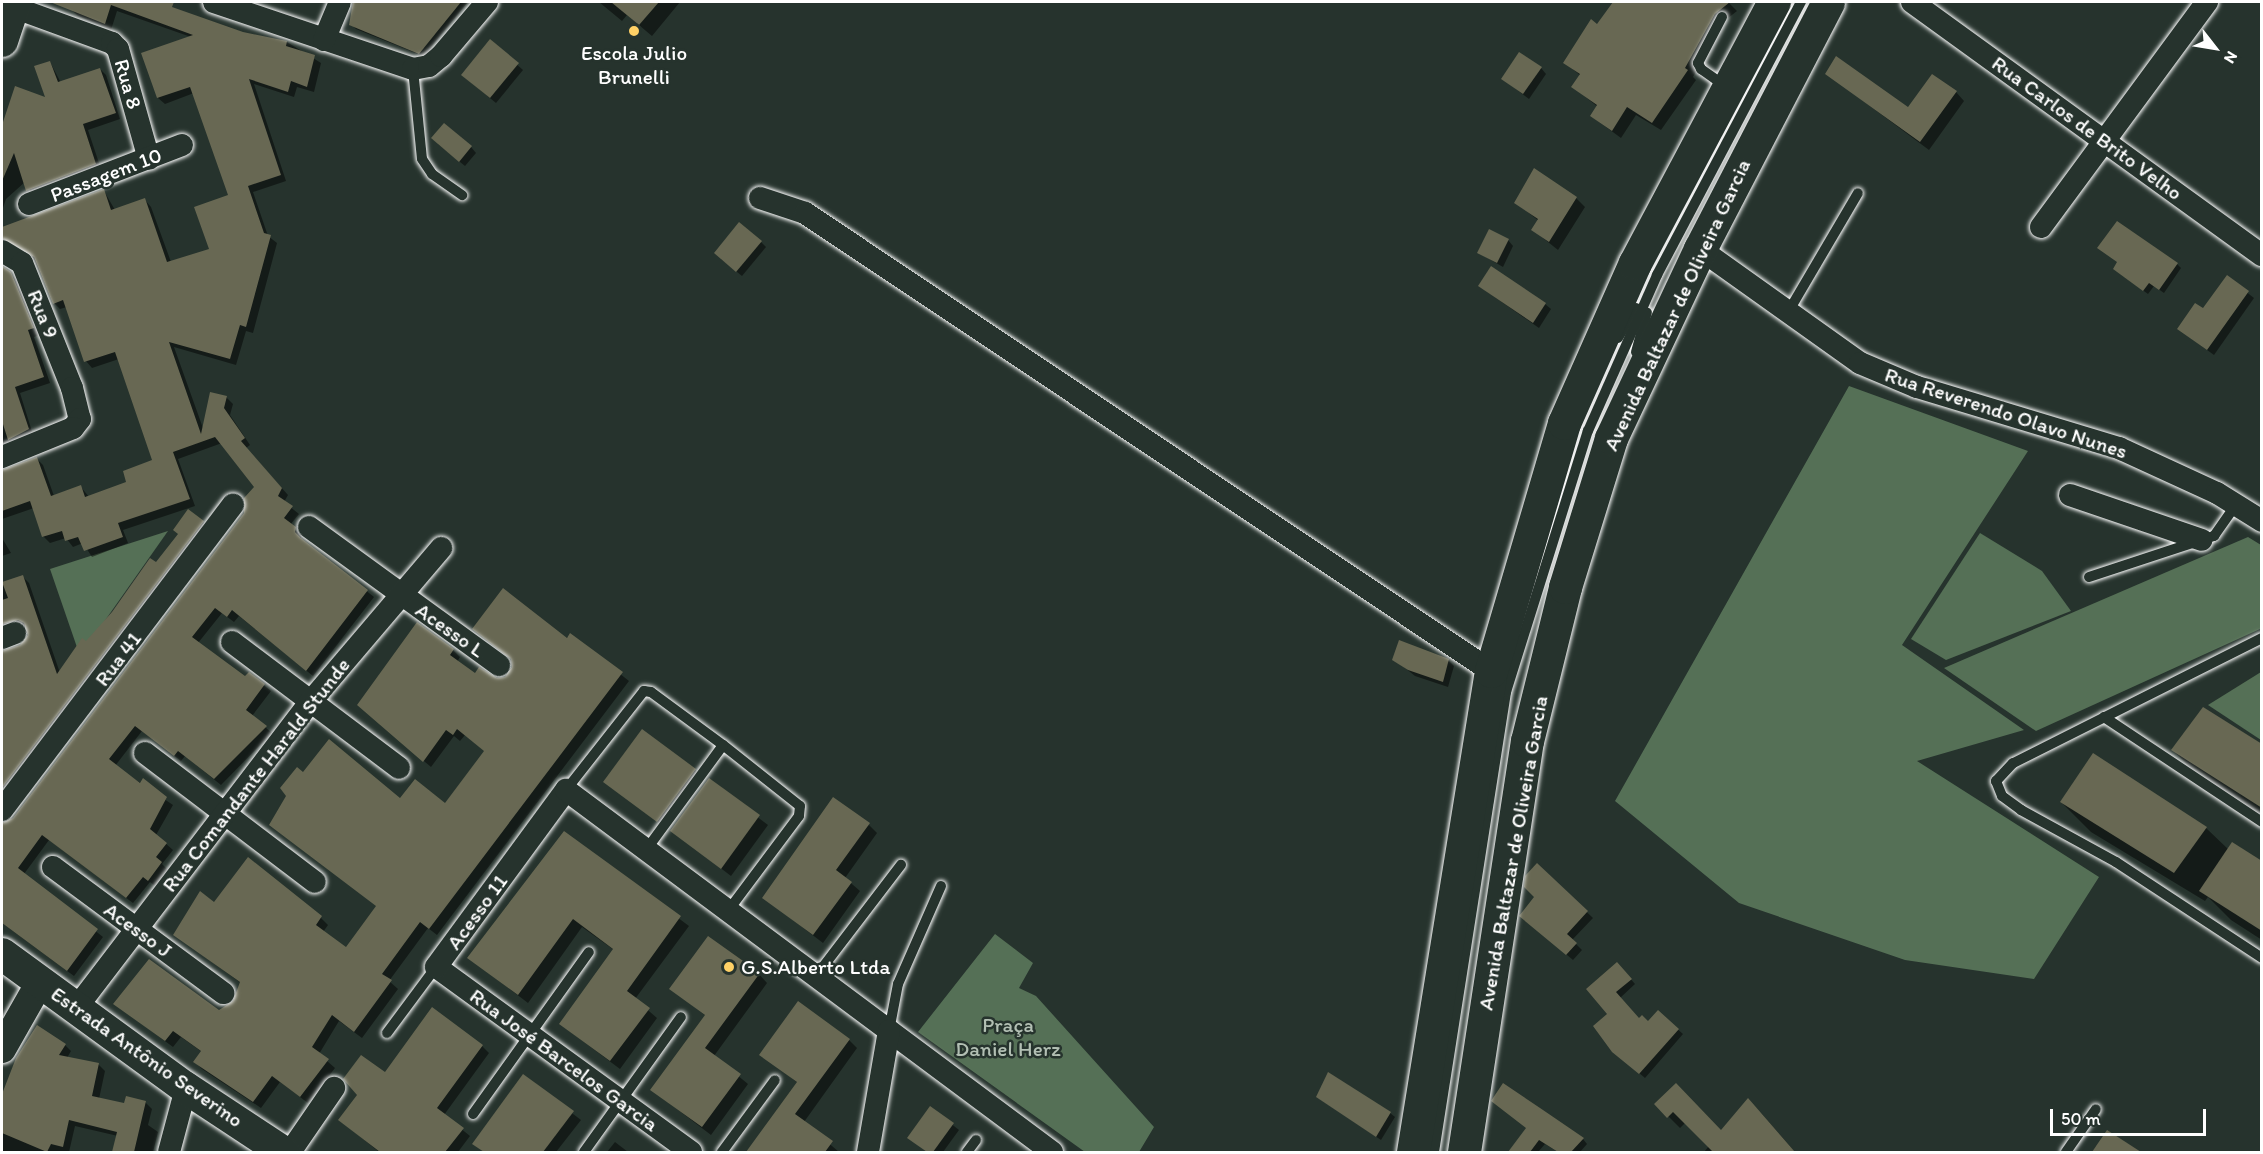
<!DOCTYPE html>
<html>
<head>
<meta charset="utf-8">
<style>
	body { margin:0 }
	#map { position:relative; width:2263px; height:1154px; overflow:hidden; background:#26332d; font-family:Itim,sans-serif }
	div>[style] { position:absolute }
	.green>* { inset:0; background:#557056 }
	.shadow>* { inset:0; background:#0007 }
	.building>* { inset:0; background:#686853 }
	.roads { filter:drop-shadow(0 0 2px #fff) drop-shadow(0 0 2px #fff) }
	.service>* { height:10px; margin:-5px; padding:0 5px; transform-origin:5px; border-radius:5px; background:#26332d }
	.minor>* { height:22px; margin:-11px; padding:0 11px; transform-origin:11px; border-radius:11px; background:#26332d }
	.tertiary>* { height:28px; margin:-14px; padding:0 14px; transform-origin:14px; border-radius:14px; background:#26332d }
	.secondary>* { height:32px; margin:-16px; padding:0 16px; transform-origin:16px; border-radius:16px; background:#26332d }
	.primary>* { height:33px; margin:-16.5px; padding:0 16.5px; transform-origin:16.5px; border-radius:16.5px; background:#26332d }
	.dots>* { width:16px; height:16px; translate:-50% -50%; box-sizing:border-box; border:3px solid #26332d; border-radius:50% }
	span { translate:-50% -50%; white-space:nowrap; text-align:center; line-height:1.15; -webkit-text-stroke:5px #26332d; paint-order:stroke }
	.poi-label { font-size:21px; color:#fff }
	.left { translate:0 -50%; text-align:left }
	.street-label { font-size:21px; color:#fff }
	.park-label { font-size:21px; color:#b2bfb3 }
	.frame { position:absolute; inset:0; border:3px solid #fff; pointer-events:none }
	.north { position:absolute; left:2185px; top:18px; width:60px; height:60px; -webkit-text-stroke:4px #26332d; paint-order:stroke; rotate:121deg; font-size:16px; font-weight:700; line-height:24px; text-align:center; color:#fff }
	.north::after { content:''; display:block; margin:auto; width:21px; height:27px; background:#fff; clip-path:polygon(50% 0,100% 100%,50% 72%,0 100%) }
	.scale { position:absolute; left:2050px; top:1109px; width:156px; height:27px; box-sizing:border-box; border:3px solid #fff; border-top:0; padding-left:8px; font-size:18px; line-height:21px; white-space:nowrap; color:#fff; -webkit-text-stroke:4px #26332d; paint-order:stroke }
</style>
</head>
<body>
<div id="map">
	<div class="green">
		<div style="clip-path:polygon(1849px 386px,2028px 451px,1902px 645px,2024px 730px,1917px 761px,2099px 877px,2034px 979px,1905px 960px,1739px 903px,1615px 801px)"></div>
		<div style="clip-path:polygon(168px 531px,80px 656px,50px 569px)"></div>
		<div style="clip-path:polygon(1980px 533px,2042px 571px,2071px 611px,1946px 660px,1911px 639px)"></div>
		<div style="clip-path:polygon(2248px 537px,2261px 545px,2260px 629px,2036px 731px,1944px 668px)"></div>
		<div style="clip-path:polygon(2261px 672px,2261px 740px,2208px 705px)"></div>
		<div style="clip-path:polygon(995px 934px,1033px 963px,1019px 988px,1036px 996px,1154px 1127px,1139px 1152px,1085px 1152px,918px 1032px)"></div>
	</div>
	<div class="shadow">
		<div style="clip-path:polygon(75px 2px,152px 2px,242px 34px,287px 42px,321px 63px,314px 92px,297px 87px,294px 97px,254px 84px,286px 181px,253px 192px,268px 236px,277px 243px,253px 333px,246px 331px,236px 365px,174px 347px,204px 431px,226px 397px,233px 404px,230px 415px,250px 445px,246px 448px,288px 495px,284px 502px,299px 514px,290px 525px,301px 535px,301px 539px,374px 597px,313px 676px,239px 616px,234px 622px,222px 613px,198px 643px,245px 678px,250px 674px,271px 691px,252px 716px,272px 733px,221px 785px,185px 756px,181px 761px,142px 731px,115px 766px,173px 805px,156px 835px,173px 850px,162px 864px,168px 870px,155px 886px,150px 882px,133px 903px,49px 840px,24px 874px,103px 937px,74px 976px,2px 923px,2px 825px,14px 819px,245px 514px,255px 485px,222px 443px,178px 459px,195px 506px,123px 530px,128px 543px,92px 557px,83px 543px,73px 547px,66px 538px,50px 543px,43px 536px,34px 508px,2px 519px,2px 472px,37px 459px,43px 465px,54px 496px,81px 487px,89px 497px,128px 483px,154px 461px,119px 359px,92px 368px,86px 361px,67px 307px,60px 309px,54px 303px,32px 255px,10px 243px,2px 248px,2px 229px,104px 191px,115px 210px,145px 200px,151px 207px,171px 262px,211px 250px,230px 196px,194px 93px,165px 104px,158px 98px,191px 37px,117px 11px,111px 30px,78px 16px,72px 10px)"></div>
		<div style="clip-path:polygon(355px 2px,468px 2px,431px 47px,434px 50px,428px 58px,356px 29px,351px 24px)"></div>
		<div style="clip-path:polygon(599px 2px,680px 2px,652px 36px,627px 15px,622px 21px)"></div>
		<div style="clip-path:polygon(1623px 2px,1728px 2px,1737px 11px,1723px 22px,1693px 77px,1696px 80px,1661px 130px,1636px 115px,1621px 138px,1591px 116px,1598px 107px,1573px 87px,1581px 76px,1564px 62px,1597px 26px,1607px 24px)"></div>
		<div style="clip-path:polygon(490px 41px,523px 70px,496px 103px,468px 80px)"></div>
		<div style="clip-path:polygon(50px 62px,61px 83px,100px 69px,106px 75px,120px 119px,88px 130px,101px 169px,33px 195px,25px 182px,6px 199px,2px 211px,2px 130px,16px 88px,47px 100px)"></div>
		<div style="clip-path:polygon(1541px 68px,1546px 74px,1529px 99px,1503px 79px)"></div>
		<div style="clip-path:polygon(1827px 74px,1908px 109px,1956px 92px,1964px 101px,1929px 150px)"></div>
		<div style="clip-path:polygon(438px 144px,471px 147px,476px 153px,465px 166px)"></div>
		<div style="clip-path:polygon(1576px 198px,1585px 207px,1558px 250px,1533px 230px,1539px 221px,1516px 203px)"></div>
		<div style="clip-path:polygon(1508px 240px,1513px 246px,1503px 267px,1479px 253px)"></div>
		<div style="clip-path:polygon(761px 242px,766px 247px,742px 276px,721px 259px)"></div>
		<div style="clip-path:polygon(2119px 263px,2177px 264px,2181px 268px,2164px 293px,2154px 286px,2148px 294px,2114px 269px)"></div>
		<div style="clip-path:polygon(2px 267px,17px 280px,39px 335px,34px 337px,50px 383px,20px 393px,34px 438px,2px 453px)"></div>
		<div style="clip-path:polygon(2227px 277px,2254px 298px,2214px 355px,2185px 334px)"></div>
		<div style="clip-path:polygon(1486px 291px,1545px 304px,1551px 309px,1539px 328px)"></div>
		<div style="clip-path:polygon(203px 522px,209px 528px,2px 803px,2px 703px,10px 701px,2px 674px,2px 653px,26px 643px,30px 635px,27px 627px,18px 626px,2px 634px,2px 584px,23px 577px,29px 583px,60px 673px,156px 564px)"></div>
		<div style="clip-path:polygon(2px 538px,11px 553px,2px 556px)"></div>
		<div style="clip-path:polygon(571px 635px,629px 681px,437px 935px,428px 928px,389px 981px,398px 989px,362px 1038px,339px 1021px,319px 1054px,335px 1068px,308px 1103px,280px 1082px,261px 1108px,202px 1069px,195px 1062px,202px 1052px,181px 1037px,173px 1047px,115px 1004px,219px 1012px,235px 1002px,241px 983px,175px 935px,214px 904px,248px 859px,321px 918px,328px 925px,323px 932px,346px 949px,377px 906px,303px 774px,400px 800px,446px 805px,485px 751px,465px 735px,460px 741px,454px 736px,431px 767px,366px 712px,453px 650px,460px 657px,457px 662px,475px 675px,497px 680px,506px 678px)"></div>
		<div style="clip-path:polygon(1394px 659px,1448px 660px,1454px 666px,1448px 687px,1415px 676px)"></div>
		<div style="clip-path:polygon(2262px 746px,2262px 817px,2202px 780px,2173px 750px)"></div>
		<div style="clip-path:polygon(2093px 755px,2206px 828px,2229px 850px,2262px 863px,2262px 940px,2231px 920px,2208px 897px,2205px 901px,2091px 832px,2061px 802px)"></div>
		<div style="clip-path:polygon(695px 770px,704px 778px,667px 829px,605px 782px)"></div>
		<div style="clip-path:polygon(709px 780px,768px 825px,731px 876px,671px 830px)"></div>
		<div style="clip-path:polygon(869px 825px,877px 833px,845px 878px,860px 891px,823px 943px,764px 898px)"></div>
		<div style="clip-path:polygon(564px 833px,689px 926px,635px 999px,657px 1018px,620px 1069px,560px 1024px,614px 950px,582px 927px,528px 1003px,469px 958px)"></div>
		<div style="clip-path:polygon(1537px 865px,1593px 918px,1572px 940px,1582px 950px,1573px 960px,1527px 921px,1536px 897px)"></div>
		<div style="clip-path:polygon(1622px 969px,1635px 984px,1620px 998px,1639px 1020px,1648px 1023px,1658px 1012px,1683px 1034px,1645px 1078px,1619px 1056px,1609px 1015px)"></div>
		<div style="clip-path:polygon(759px 974px,767px 983px,714px 1056px,748px 1084px,711px 1135px,652px 1090px,706px 1016px,671px 989px)"></div>
		<div style="clip-path:polygon(849px 1040px,857px 1048px,804px 1122px,839px 1152px,748px 1152px,798px 1083px,761px 1054px)"></div>
		<div style="clip-path:polygon(65px 1045px,71px 1051px,67px 1058px,99px 1065px,105px 1071px,99px 1099px,125px 1105px,145px 1102px,152px 1109px,148px 1125px,158px 1132px,153px 1152px,114px 1152px,118px 1136px,75px 1126px,69px 1152px,47px 1152px,47px 1149px,45px 1152px,2px 1152px,2px 1098px,17px 1058px)"></div>
		<div style="clip-path:polygon(482px 1046px,489px 1053px,444px 1115px,470px 1136px,458px 1152px,401px 1152px,391px 1145px,379px 1152px,340px 1120px,385px 1074px)"></div>
		<div style="clip-path:polygon(523px 1076px,581px 1120px,556px 1152px,484px 1152px,474px 1143px)"></div>
		<div style="clip-path:polygon(1317px 1097px,1390px 1113px,1395px 1117px,1381px 1140px)"></div>
		<div style="clip-path:polygon(1493px 1101px,1583px 1139px,1587px 1144px,1580px 1152px,1558px 1152px,1545px 1144px,1538px 1152px,1512px 1152px,1527px 1128px)"></div>
		<div style="clip-path:polygon(1656px 1104px,1722px 1132px,1760px 1112px,1795px 1152px,1704px 1152px,1709px 1146px,1686px 1122px,1680px 1128px)"></div>
		<div style="clip-path:polygon(931px 1108px,959px 1130px,943px 1152px,927px 1152px,909px 1138px)"></div>
		<div style="clip-path:polygon(2107px 1132px,2138px 1152px,2094px 1152px)"></div>
		<div style="clip-path:polygon(615px 1142px,628px 1152px,607px 1152px)"></div>
	</div>
	<div class="building">
		<div style="clip-path:polygon(50px 2px,174px 2px,172px 7px,243px 32px,287px 41px,286px 46px,315px 55px,307px 87px,291px 81px,288px 92px,249px 79px,281px 175px,248px 186px,264px 233px,271px 235px,246px 327px,240px 325px,230px 359px,169px 342px,201px 434px,210px 392px,227px 396px,224px 408px,245px 438px,241px 441px,282px 488px,278px 496px,293px 506px,284px 518px,296px 527px,295px 532px,301px 538px,368px 590px,306px 671px,232px 610px,227px 617px,215px 608px,192px 637px,245px 676px,249px 672px,265px 684px,246px 710px,267px 726px,214px 779px,178px 751px,174px 756px,135px 726px,109px 759px,140px 783px,143px 778px,167px 797px,150px 829px,167px 843px,156px 857px,162px 862px,148px 881px,143px 877px,126px 898px,42px 835px,18px 868px,98px 929px,67px 971px,2px 923px,2px 823px,13px 818px,244px 513px,244px 498px,254px 487px,215px 437px,173px 452px,190px 499px,118px 523px,123px 537px,84px 551px,78px 537px,65px 541px,62px 531px,42px 537px,30px 501px,2px 511px,2px 470px,37px 457px,51px 496px,81px 485px,85px 497px,126px 482px,123px 471px,152px 460px,115px 352px,84px 362px,63px 300px,53px 304px,34px 257px,2px 238px,2px 227px,104px 189px,111px 210px,145px 198px,167px 262px,209px 249px,194px 207px,228px 195px,190px 87px,157px 98px,141px 53px,193px 35px,111px 5px,105px 24px)"></div>
		<div style="clip-path:polygon(353px 2px,461px 2px,419px 54px,349px 25px)"></div>
		<div style="clip-path:polygon(611px 2px,659px 2px,639px 25px)"></div>
		<div style="clip-path:polygon(1613px 2px,1730px 2px,1715px 14px,1685px 68px,1688px 70px,1652px 123px,1627px 107px,1612px 131px,1590px 116px,1597px 105px,1571px 87px,1580px 74px,1563px 63px,1591px 19px,1597px 24px)"></div>
		<div style="clip-path:polygon(490px 39px,519px 63px,490px 98px,461px 75px)"></div>
		<div style="clip-path:polygon(1519px 52px,1542px 67px,1523px 94px,1501px 79px)"></div>
		<div style="clip-path:polygon(1836px 56px,1908px 107px,1932px 74px,1957px 91px,1920px 142px,1825px 74px)"></div>
		<div style="clip-path:polygon(50px 61px,58px 82px,100px 68px,116px 113px,83px 124px,96px 164px,26px 191px,14px 153px,2px 181px,2px 125px,15px 86px,45px 97px,34px 66px)"></div>
		<div style="clip-path:polygon(444px 123px,472px 146px,459px 162px,431px 138px)"></div>
		<div style="clip-path:polygon(1534px 168px,1577px 197px,1549px 242px,1531px 230px,1538px 219px,1514px 203px)"></div>
		<div style="clip-path:polygon(2117px 221px,2178px 263px,2159px 290px,2149px 283px,2143px 291px,2113px 269px,2117px 262px,2097px 248px)"></div>
		<div style="clip-path:polygon(739px 222px,762px 241px,736px 272px,714px 253px)"></div>
		<div style="clip-path:polygon(1489px 229px,1509px 239px,1497px 263px,1477px 253px)"></div>
		<div style="clip-path:polygon(2px 266px,11px 272px,34px 328px,28px 330px,44px 377px,15px 387px,29px 429px,8px 440px,2px 421px)"></div>
		<div style="clip-path:polygon(1491px 266px,1546px 303px,1533px 323px,1478px 286px)"></div>
		<div style="clip-path:polygon(2227px 275px,2249px 291px,2207px 350px,2177px 329px,2195px 303px,2203px 308px)"></div>
		<div style="clip-path:polygon(188px 509px,204px 521px,2px 788px,2px 651px,20px 645px,28px 635px,24px 623px,18px 620px,2px 624px,2px 600px,8px 598px,2px 582px,23px 575px,57px 674px,82px 638px,86px 641px,112px 612px,150px 558px,156px 562px,178px 534px,173px 530px)"></div>
		<div style="clip-path:polygon(503px 588px,567px 638px,570px 633px,623px 672px,429px 929px,420px 922px,382px 974px,392px 980px,354px 1032px,332px 1015px,312px 1047px,329px 1059px,300px 1097px,272px 1076px,253px 1102px,193px 1062px,201px 1051px,173px 1031px,165px 1041px,113px 1004px,149px 959px,219px 1010px,233px 1001px,240px 982px,173px 935px,200px 891px,214px 902px,248px 857px,322px 916px,316px 925px,346px 947px,376px 906px,269px 825px,286px 796px,280px 788px,297px 767px,303px 772px,329px 739px,400px 798px,415px 779px,445px 803px,484px 751px,457px 729px,453px 735px,446px 730px,423px 762px,357px 705px,417px 622px,454px 649px,450px 655px,475px 673px,479px 667px,497px 678px,505px 677px,512px 667px,511px 659px,472px 629px)"></div>
		<div style="clip-path:polygon(1399px 640px,1449px 659px,1443px 682px,1408px 670px,1392px 660px)"></div>
		<div style="clip-path:polygon(2203px 707px,2262px 744px,2262px 808px,2171px 750px)"></div>
		<div style="clip-path:polygon(642px 729px,696px 769px,657px 822px,603px 782px)"></div>
		<div style="clip-path:polygon(2093px 753px,2207px 827px,2174px 873px,2060px 802px)"></div>
		<div style="clip-path:polygon(709px 778px,760px 815px,721px 869px,670px 831px)"></div>
		<div style="clip-path:polygon(833px 797px,870px 823px,836px 870px,852px 882px,813px 935px,762px 898px)"></div>
		<div style="clip-path:polygon(564px 831px,681px 916px,627px 991px,650px 1008px,610px 1061px,559px 1024px,613px 949px,573px 919px,518px 995px,467px 958px)"></div>
		<div style="clip-path:polygon(2232px 842px,2262px 861px,2262px 931px,2199px 891px)"></div>
		<div style="clip-path:polygon(1537px 863px,1588px 911px,1567px 934px,1577px 943px,1566px 955px,1519px 916px,1534px 897px,1524px 887px,1525px 876px)"></div>
		<div style="clip-path:polygon(708px 936px,760px 973px,705px 1048px,741px 1074px,702px 1127px,650px 1090px,705px 1015px,669px 989px)"></div>
		<div style="clip-path:polygon(1617px 962px,1632px 979px,1616px 992px,1639px 1018px,1642px 1015px,1648px 1021px,1658px 1010px,1679px 1029px,1639px 1074px,1612px 1052px,1593px 1026px,1607px 1014px,1586px 989px)"></div>
		<div style="clip-path:polygon(798px 1001px,850px 1039px,795px 1114px,833px 1141px,825px 1152px,746px 1152px,797px 1082px,759px 1055px)"></div>
		<div style="clip-path:polygon(432px 1007px,483px 1045px,437px 1108px,464px 1128px,445px 1152px,380px 1152px,338px 1120px,357px 1095px,343px 1079px,361px 1055px,385px 1072px)"></div>
		<div style="clip-path:polygon(37px 1025px,66px 1044px,59px 1055px,99px 1063px,92px 1096px,124px 1103px,126px 1096px,146px 1101px,134px 1152px,112px 1152px,117px 1132px,69px 1120px,63px 1147px,51px 1144px,47px 1152px,2px 1133px,2px 1094px,16px 1058px)"></div>
		<div style="clip-path:polygon(1328px 1072px,1391px 1112px,1376px 1137px,1316px 1097px)"></div>
		<div style="clip-path:polygon(523px 1074px,574px 1111px,543px 1152px,484px 1152px,472px 1144px)"></div>
		<div style="clip-path:polygon(1503px 1083px,1543px 1110px,1584px 1138px,1571px 1152px,1558px 1152px,1539px 1140px,1530px 1152px,1508px 1152px,1526px 1128px,1491px 1101px)"></div>
		<div style="clip-path:polygon(1676px 1083px,1721px 1130px,1748px 1098px,1795px 1152px,1713px 1152px,1673px 1112px,1667px 1118px,1654px 1104px)"></div>
		<div style="clip-path:polygon(930px 1106px,954px 1123px,933px 1152px,927px 1152px,907px 1138px)"></div>
		<div style="clip-path:polygon(2107px 1130px,2141px 1152px,2092px 1152px)"></div>
	</div>
	<div class="roads">
		<div class="service">
			<div style="left:1722px;top:17px;width:52px;rotate:117.6deg"></div>
			<div style="left:1698px;top:63px;width:7px;rotate:63deg"></div>
			<div style="left:1701px;top:69px;width:28px;rotate:35deg"></div>
			<div style="left:413px;top:69px;width:90px;rotate:84.3deg"></div>
			<div style="left:422px;top:159px;width:18px;rotate:56deg"></div>
			<div style="left:432px;top:174px;width:37px;rotate:35deg"></div>
			<div style="left:1787px;top:314px;width:140px;rotate:-59.6deg"></div>
			<div style="left:1618px;top:338px;width:35px;rotate:-59deg"></div>
			<div style="left:1636px;top:352px;width:41px;rotate:-74.6deg"></div>
			<div style="left:2089px;top:577px;width:132px;rotate:-18.2deg"></div>
			<div style="left:2214px;top:536px;width:39px;rotate:-55deg"></div>
			<div style="left:2262px;top:638px;width:279px;rotate:153.3deg"></div>
			<div style="left:2013px;top:763px;width:25px;rotate:133deg"></div>
			<div style="left:1996px;top:781px;width:16px;rotate:68deg"></div>
			<div style="left:2002px;top:796px;width:24px;rotate:36deg"></div>
			<div style="left:2021px;top:810px;width:108px;rotate:28.7deg"></div>
			<div style="left:2116px;top:862px;width:175px;rotate:33.3deg"></div>
			<div style="left:2104px;top:717px;width:190px;rotate:33.6deg"></div>
			<div style="left:566px;top:790px;width:126px;rotate:-51.8deg"></div>
			<div style="left:644px;top:691px;width:7px;rotate:8deg"></div>
			<div style="left:651px;top:692px;width:89px;rotate:36.4deg"></div>
			<div style="left:723px;top:745px;width:98px;rotate:38.4deg"></div>
			<div style="left:800px;top:806px;width:10px;rotate:96deg"></div>
			<div style="left:799px;top:816px;width:119px;rotate:126.8deg"></div>
			<div style="left:646px;top:850px;width:130px;rotate:-53.7deg"></div>
			<div style="left:816px;top:976px;width:140px;rotate:-52.6deg"></div>
			<div style="left:889px;top:1031px;width:48px;rotate:-79.2deg"></div>
			<div style="left:898px;top:984px;width:107px;rotate:-66.3deg"></div>
			<div style="left:387px;top:1033px;width:82px;rotate:-53.4deg"></div>
			<div style="left:473px;top:1114px;width:199px;rotate:-54.4deg"></div>
			<div style="left:584px;top:1152px;width:166px;rotate:-54.3deg"></div>
			<div style="left:722px;top:1152px;width:89px;rotate:-53.6deg"></div>
			<div style="left:967px;top:1152px;width:15px;rotate:-53deg"></div>
			<div style="left:1434px;top:1152px;width:466px;rotate:-81.1deg"></div>
			<div style="left:1506px;top:692px;width:274px;rotate:-72.6deg"></div>
			<div style="left:1588px;top:431px;width:171px;rotate:-66.1deg"></div>
			<div style="left:1657px;top:275px;width:309px;rotate:-62.2deg"></div>
			<div style="left:2066px;top:1152px;width:52px;rotate:-55.1deg"></div>
		</div>
		<div class="minor">
			<div style="left:214px;top:2px;width:210px;rotate:18.6deg"></div>
			<div style="left:413px;top:69px;width:16px;rotate:-11deg"></div>
			<div style="left:429px;top:66px;width:16px;rotate:-40deg"></div>
			<div style="left:441px;top:56px;width:71px;rotate:-49.6deg"></div>
			<div style="left:1912px;top:2px;width:432px;rotate:35.9deg"></div>
			<div style="left:13px;top:7px;width:105px;rotate:20deg"></div>
			<div style="left:112px;top:43px;width:8px;rotate:45deg"></div>
			<div style="left:118px;top:49px;width:114px;rotate:74.3deg"></div>
			<div style="left:324px;top:40px;width:41px;rotate:-67.2deg"></div>
			<div style="left:760px;top:198px;width:47px;rotate:18.4deg"></div>
			<div style="left:805px;top:213px;width:825px;rotate:33.73deg"></div>
			<div style="left:29px;top:204px;width:164px;rotate:-21.1deg"></div>
			<div style="left:2041px;top:227px;width:280px;rotate:-53.6deg"></div>
			<div style="left:1700px;top:249px;width:196px;rotate:35.5deg"></div>
			<div style="left:1860px;top:363px;width:62px;rotate:22.8deg"></div>
			<div style="left:1917px;top:387px;width:211px;rotate:16.8deg"></div>
			<div style="left:2119px;top:448px;width:108px;rotate:24.7deg"></div>
			<div style="left:2217px;top:493px;width:53px;rotate:31.9deg"></div>
			<div style="left:2px;top:251px;width:23px;rotate:31deg"></div>
			<div style="left:22px;top:263px;width:135px;rotate:68.2deg"></div>
			<div style="left:72px;top:388px;width:32px;rotate:76deg"></div>
			<div style="left:80px;top:419px;width:11px;rotate:128deg"></div>
			<div style="left:73px;top:428px;width:77px;rotate:157.8deg"></div>
			<div style="left:2070px;top:495px;width:139px;rotate:18.8deg"></div>
			<div style="left:309px;top:527px;width:235px;rotate:36deg"></div>
			<div style="left:2px;top:638px;width:14px;rotate:-21deg"></div>
			<div style="left:232px;top:642px;width:209px;rotate:37deg"></div>
			<div style="left:145px;top:753px;width:213px;rotate:37.2deg"></div>
			<div style="left:2px;top:810px;width:383px;rotate:-52.9deg"></div>
			<div style="left:53px;top:867px;width:212px;rotate:36.5deg"></div>
			<div style="left:77px;top:1007px;width:385px;rotate:-52.6deg"></div>
			<div style="left:311px;top:701px;width:201px;rotate:-49.6deg"></div>
			<div style="left:169px;top:1152px;width:66px;rotate:-75.1deg"></div>
			<div style="left:290px;top:1152px;width:78px;rotate:-55.5deg"></div>
			<div style="left:691px;top:1152px;width:315px;rotate:-144deg"></div>
			<div style="left:436px;top:967px;width:220px;rotate:-53.7deg"></div>
			<div style="left:566px;top:790px;width:606px;rotate:36.68deg"></div>
			<div style="left:868px;top:1152px;width:123px;rotate:-80.2deg"></div>
		</div>
		<div class="tertiary">
			<div style="left:2px;top:1049px;width:77px;rotate:-60.4deg"></div>
		</div>
		<div class="secondary">
			<div style="left:2px;top:41px;width:41px;rotate:-71.6deg"></div>
			<div style="left:2px;top:954px;width:228px;rotate:36.1deg"></div>
			<div style="left:186px;top:1088px;width:116px;rotate:33.4deg"></div>
		</div>
		<div class="primary">
			<div style="left:1413px;top:1152px;width:487px;rotate:-80.8deg"></div>
			<div style="left:1491px;top:671px;width:259px;rotate:-73.6deg"></div>
			<div style="left:1564px;top:423px;width:175px;rotate:-66.1deg"></div>
			<div style="left:1635px;top:263px;width:296px;rotate:-62deg"></div>
			<div style="left:1464px;top:1152px;width:416px;rotate:-81.3deg"></div>
			<div style="left:1527px;top:741px;width:159px;rotate:-76.1deg"></div>
			<div style="left:1565px;top:587px;width:156px;rotate:-72.8deg"></div>
			<div style="left:1611px;top:438px;width:209px;rotate:-64.8deg"></div>
			<div style="left:1700px;top:249px;width:278px;rotate:-62.6deg"></div>
		</div>
	</div>
	<div class="dots">
		<div style="left:634px;top:31px;background:#ffd166"></div>
		<div style="left:729px;top:967px;background:#ffd166"></div>
	</div>
	<div class="poi-label">
		<span style="left:634px;top:65px">Escola Julio<br>Brunelli</span>
		<span class="left" style="left:741px;top:967px">G.S.Alberto Ltda</span>
	</div>
	<div class="street-label">
		<span style="left:128px;top:84px;rotate:74deg">Rua 8</span>
		<span style="left:2087px;top:128px;rotate:36deg">Rua Carlos de Brito Velho</span>
		<span style="left:106px;top:175px;rotate:-21deg">Passagem 10</span>
		<span style="left:1677px;top:305px;rotate:-65deg">Avenida Baltazar de Oliveira Garcia</span>
		<span style="left:43px;top:314px;rotate:68deg">Rua 9</span>
		<span style="left:2006px;top:413px;rotate:18deg">Rua Reverendo Olavo Nunes</span>
		<span style="left:450px;top:630px;rotate:35deg">Acesso L</span>
		<span style="left:118px;top:659px;rotate:-53deg">Rua 41</span>
		<span style="left:256px;top:775px;rotate:-52deg">Rua Comandante Harald Stunde</span>
		<span style="left:1513px;top:853px;rotate:-80deg">Avenida Baltazar de Oliveira Garcia</span>
		<span style="left:477px;top:912px;rotate:-54deg">Acesso 11</span>
		<span style="left:138px;top:930px;rotate:36deg">Acesso J</span>
		<span style="left:147px;top:1057px;rotate:35deg">Estrada Antônio Severino</span>
		<span style="left:564px;top:1060px;rotate:36deg">Rua José Barcelos Garcia</span>
	</div>
	<div class="park-label">
		<span style="left:1008px;top:1037px">Praça<br>Daniel Herz</span>
	</div>
	<div class="frame"></div>
	<div class="north">N</div>
	<div class="scale">50 m</div>
</div>
</body>
</html>
